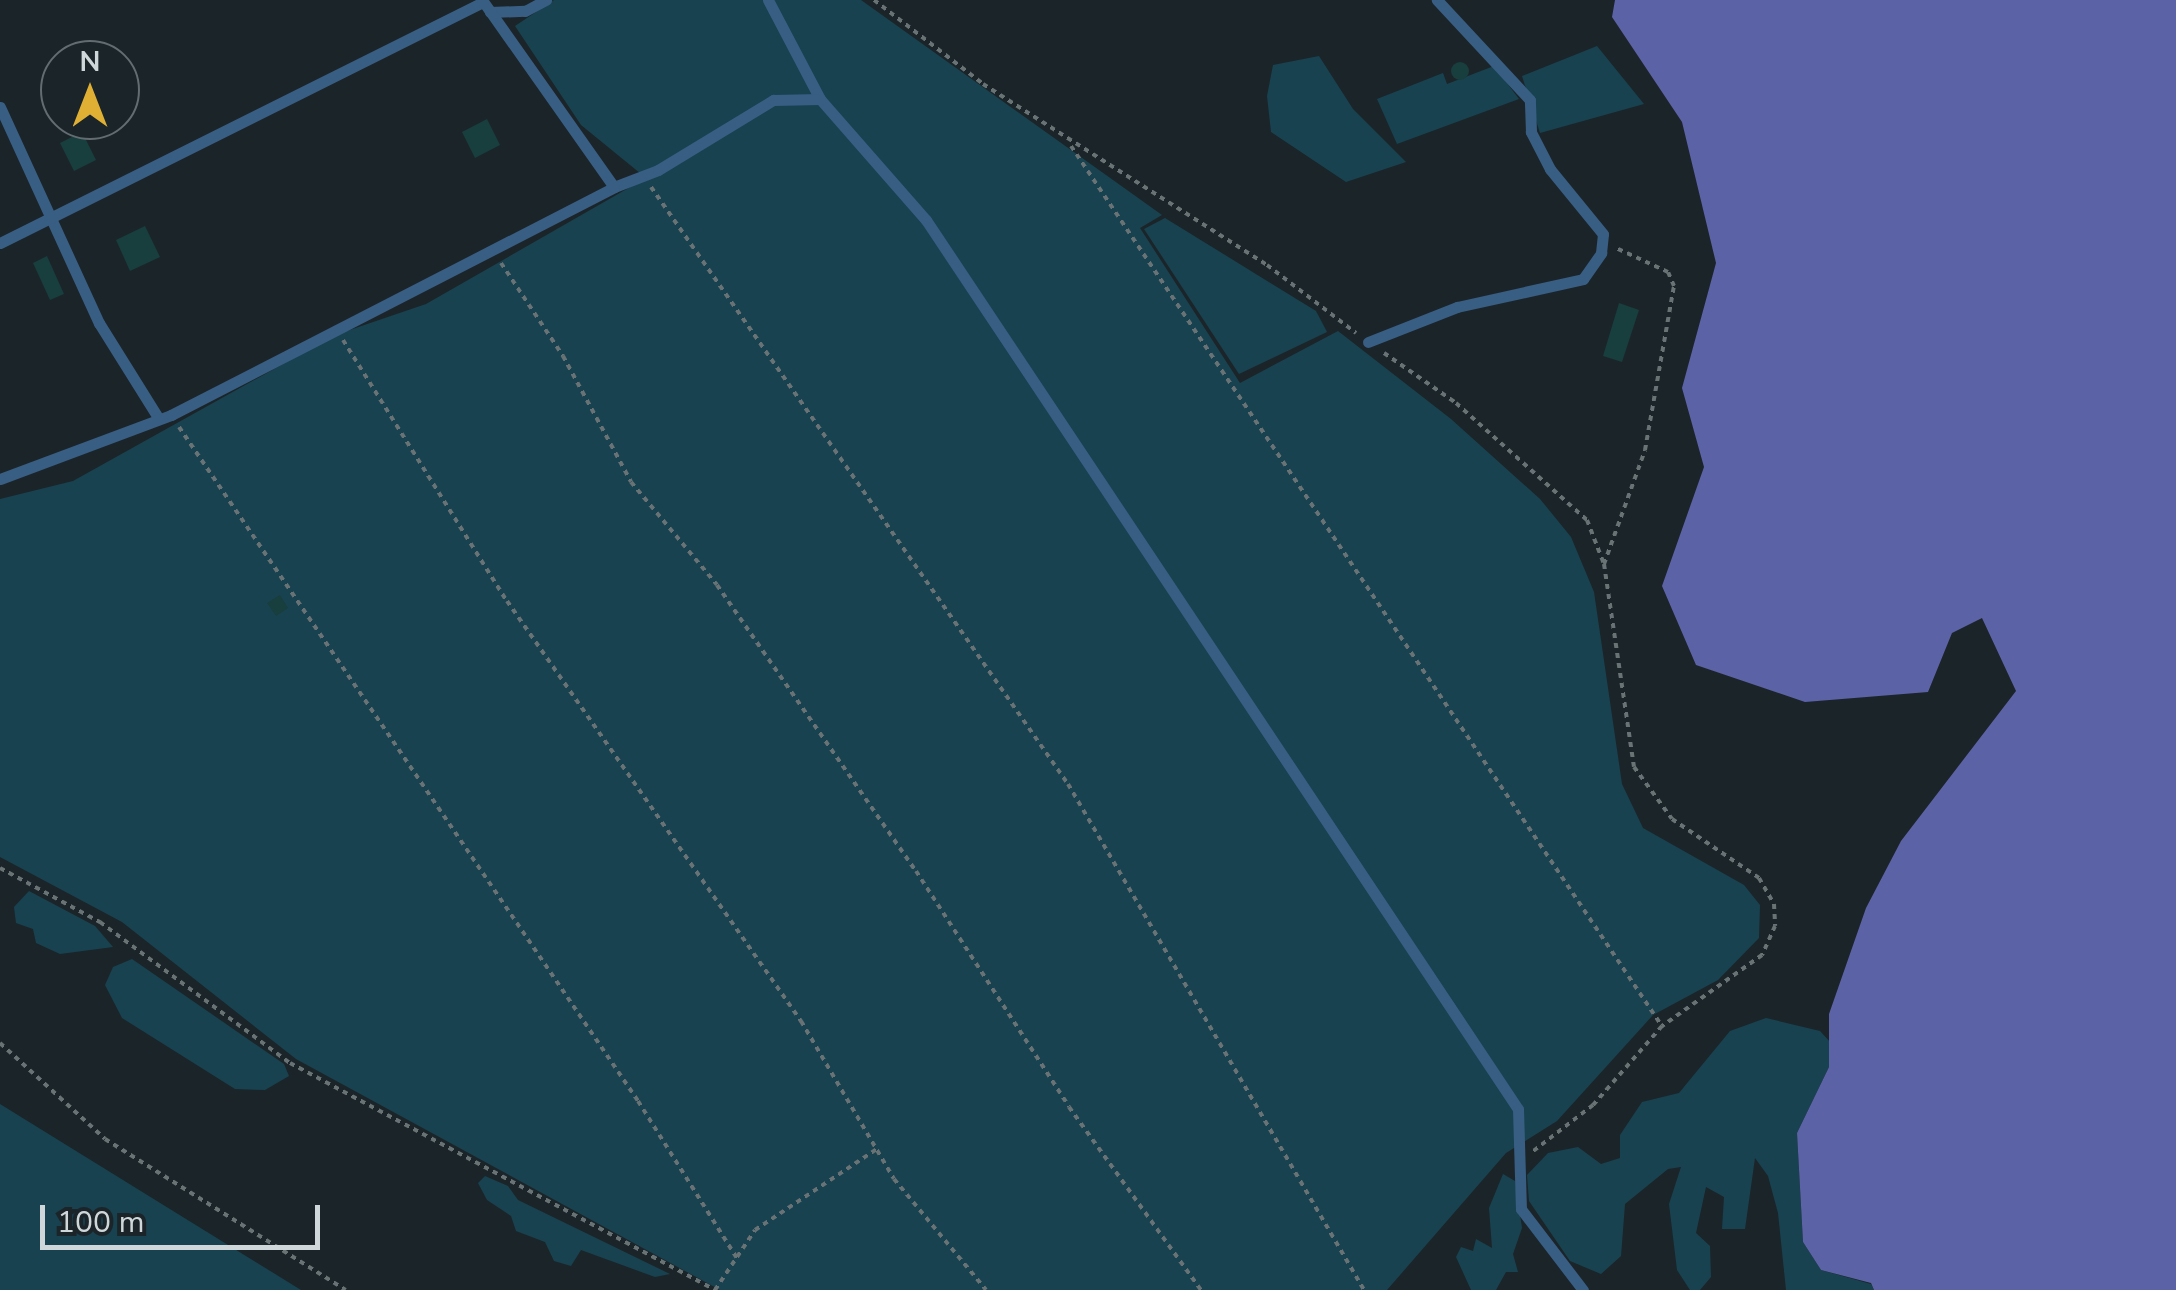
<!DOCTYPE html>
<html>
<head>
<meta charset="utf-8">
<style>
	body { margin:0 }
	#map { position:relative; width:2176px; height:1290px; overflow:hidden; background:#1b2529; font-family:"Nunito Sans",sans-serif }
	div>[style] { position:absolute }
	.green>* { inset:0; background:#184250 }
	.water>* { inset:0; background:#5c62a6 }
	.building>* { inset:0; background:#183e3e }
	.round { border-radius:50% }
	.path>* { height:4px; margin-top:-2px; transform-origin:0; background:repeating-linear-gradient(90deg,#697275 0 5px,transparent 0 10px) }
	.lane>* { height:11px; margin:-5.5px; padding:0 5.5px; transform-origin:5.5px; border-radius:5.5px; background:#395e84 }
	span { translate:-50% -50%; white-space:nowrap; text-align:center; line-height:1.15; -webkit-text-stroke:8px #1b2529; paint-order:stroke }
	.north { position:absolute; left:40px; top:40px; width:100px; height:100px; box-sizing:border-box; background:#1b2529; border:2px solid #636c70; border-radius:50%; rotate:0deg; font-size:28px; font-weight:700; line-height:40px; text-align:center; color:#d0d7da }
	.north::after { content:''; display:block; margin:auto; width:35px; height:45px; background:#e0b034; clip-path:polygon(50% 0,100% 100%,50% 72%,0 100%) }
	.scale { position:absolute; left:40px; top:1205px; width:280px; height:45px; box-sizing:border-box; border:5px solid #d0d7da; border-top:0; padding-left:12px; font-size:30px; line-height:35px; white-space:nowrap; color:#d0d7da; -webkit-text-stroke:8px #1b2529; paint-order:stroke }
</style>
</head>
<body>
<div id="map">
	<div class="green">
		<div style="clip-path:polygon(554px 0,861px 0,1162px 215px,1140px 228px,1240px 383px,1338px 331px,1451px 419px,1540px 499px,1571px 537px,1594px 592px,1622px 784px,1643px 828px,1744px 885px,1760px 905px,1759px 938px,1718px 980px,1653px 1015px,1557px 1121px,1506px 1153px,1387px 1290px,720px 1290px,296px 1059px,122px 922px,0 857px,0 499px,73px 481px,335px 335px,426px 304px,646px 178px,581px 125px,515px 26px)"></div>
		<div style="clip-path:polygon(1597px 46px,1644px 104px,1540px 133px,1522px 76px)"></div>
		<div style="clip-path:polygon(1319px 56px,1353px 109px,1406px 162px,1346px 182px,1271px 132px,1267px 96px,1273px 65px)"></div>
		<div style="clip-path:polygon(1494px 66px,1519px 99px,1397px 144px,1377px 99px,1443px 73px,1447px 84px)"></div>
		<div style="clip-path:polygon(1165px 218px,1316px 311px,1327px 332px,1239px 374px,1144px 229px)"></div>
		<div style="clip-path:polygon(29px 891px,95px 926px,113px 947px,60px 954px,36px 943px,33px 929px,16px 923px,14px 907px)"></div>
		<div style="clip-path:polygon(132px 959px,284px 1064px,289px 1076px,265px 1090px,235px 1089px,122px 1018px,105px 985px,113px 967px)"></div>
		<div style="clip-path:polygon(1766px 1018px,1820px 1031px,1831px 1043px,1829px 1067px,1797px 1133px,1803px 1242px,1821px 1270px,1871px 1284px,1874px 1290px,1786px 1290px,1778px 1213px,1768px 1176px,1755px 1158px,1745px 1229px,1722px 1229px,1724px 1197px,1706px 1187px,1696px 1233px,1710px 1246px,1711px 1277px,1700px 1290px,1690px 1290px,1677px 1270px,1669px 1204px,1681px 1167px,1668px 1169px,1625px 1204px,1621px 1256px,1601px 1274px,1570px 1261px,1529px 1201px,1527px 1175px,1548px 1153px,1578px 1147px,1601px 1164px,1620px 1158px,1620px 1135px,1642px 1102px,1679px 1093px,1730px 1031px)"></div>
		<div style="clip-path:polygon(0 1104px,301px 1290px,0 1290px)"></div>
		<div style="clip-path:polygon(1503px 1174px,1515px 1181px,1522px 1228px,1513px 1254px,1518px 1272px,1506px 1272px,1496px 1290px,1471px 1290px,1456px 1257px,1461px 1247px,1473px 1251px,1476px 1239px,1492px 1248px,1489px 1208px)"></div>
		<div style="clip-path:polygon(485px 1176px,508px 1186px,518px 1200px,670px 1274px,655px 1277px,581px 1250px,571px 1266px,554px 1261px,545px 1242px,516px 1231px,511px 1216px,487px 1200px,478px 1183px)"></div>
	</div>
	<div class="water">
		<div style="clip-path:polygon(1615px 0,2176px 0,2176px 1290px,1874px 1290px,1871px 1283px,1821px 1270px,1803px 1242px,1797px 1133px,1829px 1067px,1829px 1014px,1866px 908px,1901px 841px,2016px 691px,1982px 618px,1952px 633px,1928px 692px,1805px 702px,1696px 665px,1662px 586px,1704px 467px,1682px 388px,1716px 263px,1682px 122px,1612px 17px)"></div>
	</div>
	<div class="building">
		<div class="round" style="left:1451px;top:62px;width:18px;height:18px"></div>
		<div style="clip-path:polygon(487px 119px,500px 145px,475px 158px,462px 132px)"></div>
		<div style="clip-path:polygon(82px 132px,96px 160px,74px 171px,60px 143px)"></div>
		<div style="clip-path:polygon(145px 226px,160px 257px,130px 271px,116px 240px)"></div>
		<div style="clip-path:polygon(47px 256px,64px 294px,50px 300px,33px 263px)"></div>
		<div style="clip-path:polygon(1619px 303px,1639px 310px,1622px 362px,1603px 356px)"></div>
		<div style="clip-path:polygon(280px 595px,288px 608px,276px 616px,267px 603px)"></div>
	</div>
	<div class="path">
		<div style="left:874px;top:0;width:138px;rotate:37.6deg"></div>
		<div style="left:983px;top:84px;width:337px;rotate:32.5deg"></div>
		<div style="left:1267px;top:265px;width:112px;rotate:37.4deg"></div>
		<div style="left:1071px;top:146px;width:1060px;rotate:56.12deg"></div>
		<div style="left:651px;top:187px;width:728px;rotate:55.07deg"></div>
		<div style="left:1068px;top:784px;width:586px;rotate:59.67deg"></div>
		<div style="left:501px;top:263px;width:112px;rotate:56.3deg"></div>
		<div style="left:563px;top:356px;width:143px;rotate:61.6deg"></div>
		<div style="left:631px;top:482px;width:134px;rotate:50.1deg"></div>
		<div style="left:717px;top:585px;width:348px;rotate:55.2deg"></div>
		<div style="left:916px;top:871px;width:281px;rotate:57deg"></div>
		<div style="left:1069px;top:1107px;width:226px;rotate:54.2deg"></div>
		<div style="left:343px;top:340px;width:308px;rotate:57.9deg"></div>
		<div style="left:507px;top:601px;width:513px;rotate:55.01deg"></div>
		<div style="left:801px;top:1021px;width:183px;rotate:59.5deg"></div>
		<div style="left:894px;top:1179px;width:144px;rotate:50.3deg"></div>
		<div style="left:1384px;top:353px;width:88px;rotate:34.8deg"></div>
		<div style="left:1456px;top:403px;width:176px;rotate:41.8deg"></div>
		<div style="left:1587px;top:520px;width:47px;rotate:68.9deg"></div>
		<div style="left:1604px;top:564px;width:205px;rotate:81.6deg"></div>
		<div style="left:1634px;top:767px;width:64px;rotate:53.8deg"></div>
		<div style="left:1672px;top:819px;width:105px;rotate:34.1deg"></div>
		<div style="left:1759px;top:878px;width:30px;rotate:60deg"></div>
		<div style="left:1774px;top:904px;width:22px;rotate:87deg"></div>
		<div style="left:1775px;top:926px;width:32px;rotate:114deg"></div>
		<div style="left:1762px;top:955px;width:123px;rotate:144.6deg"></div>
		<div style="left:1662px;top:1026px;width:105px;rotate:131.1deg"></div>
		<div style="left:1593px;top:1105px;width:77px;rotate:142.4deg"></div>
		<div style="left:179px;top:427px;width:815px;rotate:55.74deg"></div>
		<div style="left:638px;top:1101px;width:188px;rotate:57.8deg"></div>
		<div style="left:1604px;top:564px;width:121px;rotate:-70.2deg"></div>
		<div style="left:1645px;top:450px;width:167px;rotate:-80deg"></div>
		<div style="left:1674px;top:286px;width:15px;rotate:-113deg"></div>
		<div style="left:1668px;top:272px;width:57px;rotate:-155.2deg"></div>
		<div style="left:0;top:868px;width:114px;rotate:28.4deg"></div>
		<div style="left:100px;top:922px;width:237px;rotate:36.6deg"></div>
		<div style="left:290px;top:1063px;width:482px;rotate:28.1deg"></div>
		<div style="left:0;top:1043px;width:142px;rotate:42.4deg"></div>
		<div style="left:105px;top:1139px;width:284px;rotate:32.1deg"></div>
		<div style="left:715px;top:1290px;width:72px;rotate:-56.3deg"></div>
		<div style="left:755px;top:1230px;width:146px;rotate:-33.6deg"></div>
	</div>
	<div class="lane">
		<div style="left:768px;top:0;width:112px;rotate:62.3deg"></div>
		<div style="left:820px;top:99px;width:161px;rotate:48.8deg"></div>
		<div style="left:926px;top:220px;width:1068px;rotate:56.34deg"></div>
		<div style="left:1518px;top:1109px;width:100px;rotate:88.3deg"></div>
		<div style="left:1521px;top:1209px;width:102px;rotate:52.6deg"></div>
		<div style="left:490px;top:12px;width:35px;rotate:-2deg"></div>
		<div style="left:525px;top:11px;width:24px;rotate:-28deg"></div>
		<div style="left:0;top:107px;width:238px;rotate:65.4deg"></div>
		<div style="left:99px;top:323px;width:113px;rotate:58deg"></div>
		<div style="left:614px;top:187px;width:47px;rotate:-21.1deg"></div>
		<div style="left:658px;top:170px;width:135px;rotate:-31.3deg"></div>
		<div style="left:773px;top:100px;width:47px;rotate:-1.2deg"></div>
		<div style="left:0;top:243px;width:540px;rotate:-26.52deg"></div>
		<div style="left:1368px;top:342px;width:96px;rotate:-21.5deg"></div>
		<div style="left:1457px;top:307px;width:129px;rotate:-12.5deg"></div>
		<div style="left:1583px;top:279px;width:32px;rotate:-55deg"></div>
		<div style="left:1601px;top:253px;width:19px;rotate:-84deg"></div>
		<div style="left:1603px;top:234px;width:84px;rotate:-129.2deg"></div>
		<div style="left:1550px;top:169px;width:42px;rotate:-117.2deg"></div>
		<div style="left:1531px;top:132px;width:32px;rotate:-92deg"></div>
		<div style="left:1530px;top:100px;width:137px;rotate:-132.9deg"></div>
		<div style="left:0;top:479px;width:183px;rotate:-20.5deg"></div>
		<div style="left:171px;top:415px;width:498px;rotate:-27.2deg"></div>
		<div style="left:614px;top:187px;width:229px;rotate:-125.2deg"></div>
	</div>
	<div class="north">N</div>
	<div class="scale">100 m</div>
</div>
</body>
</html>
